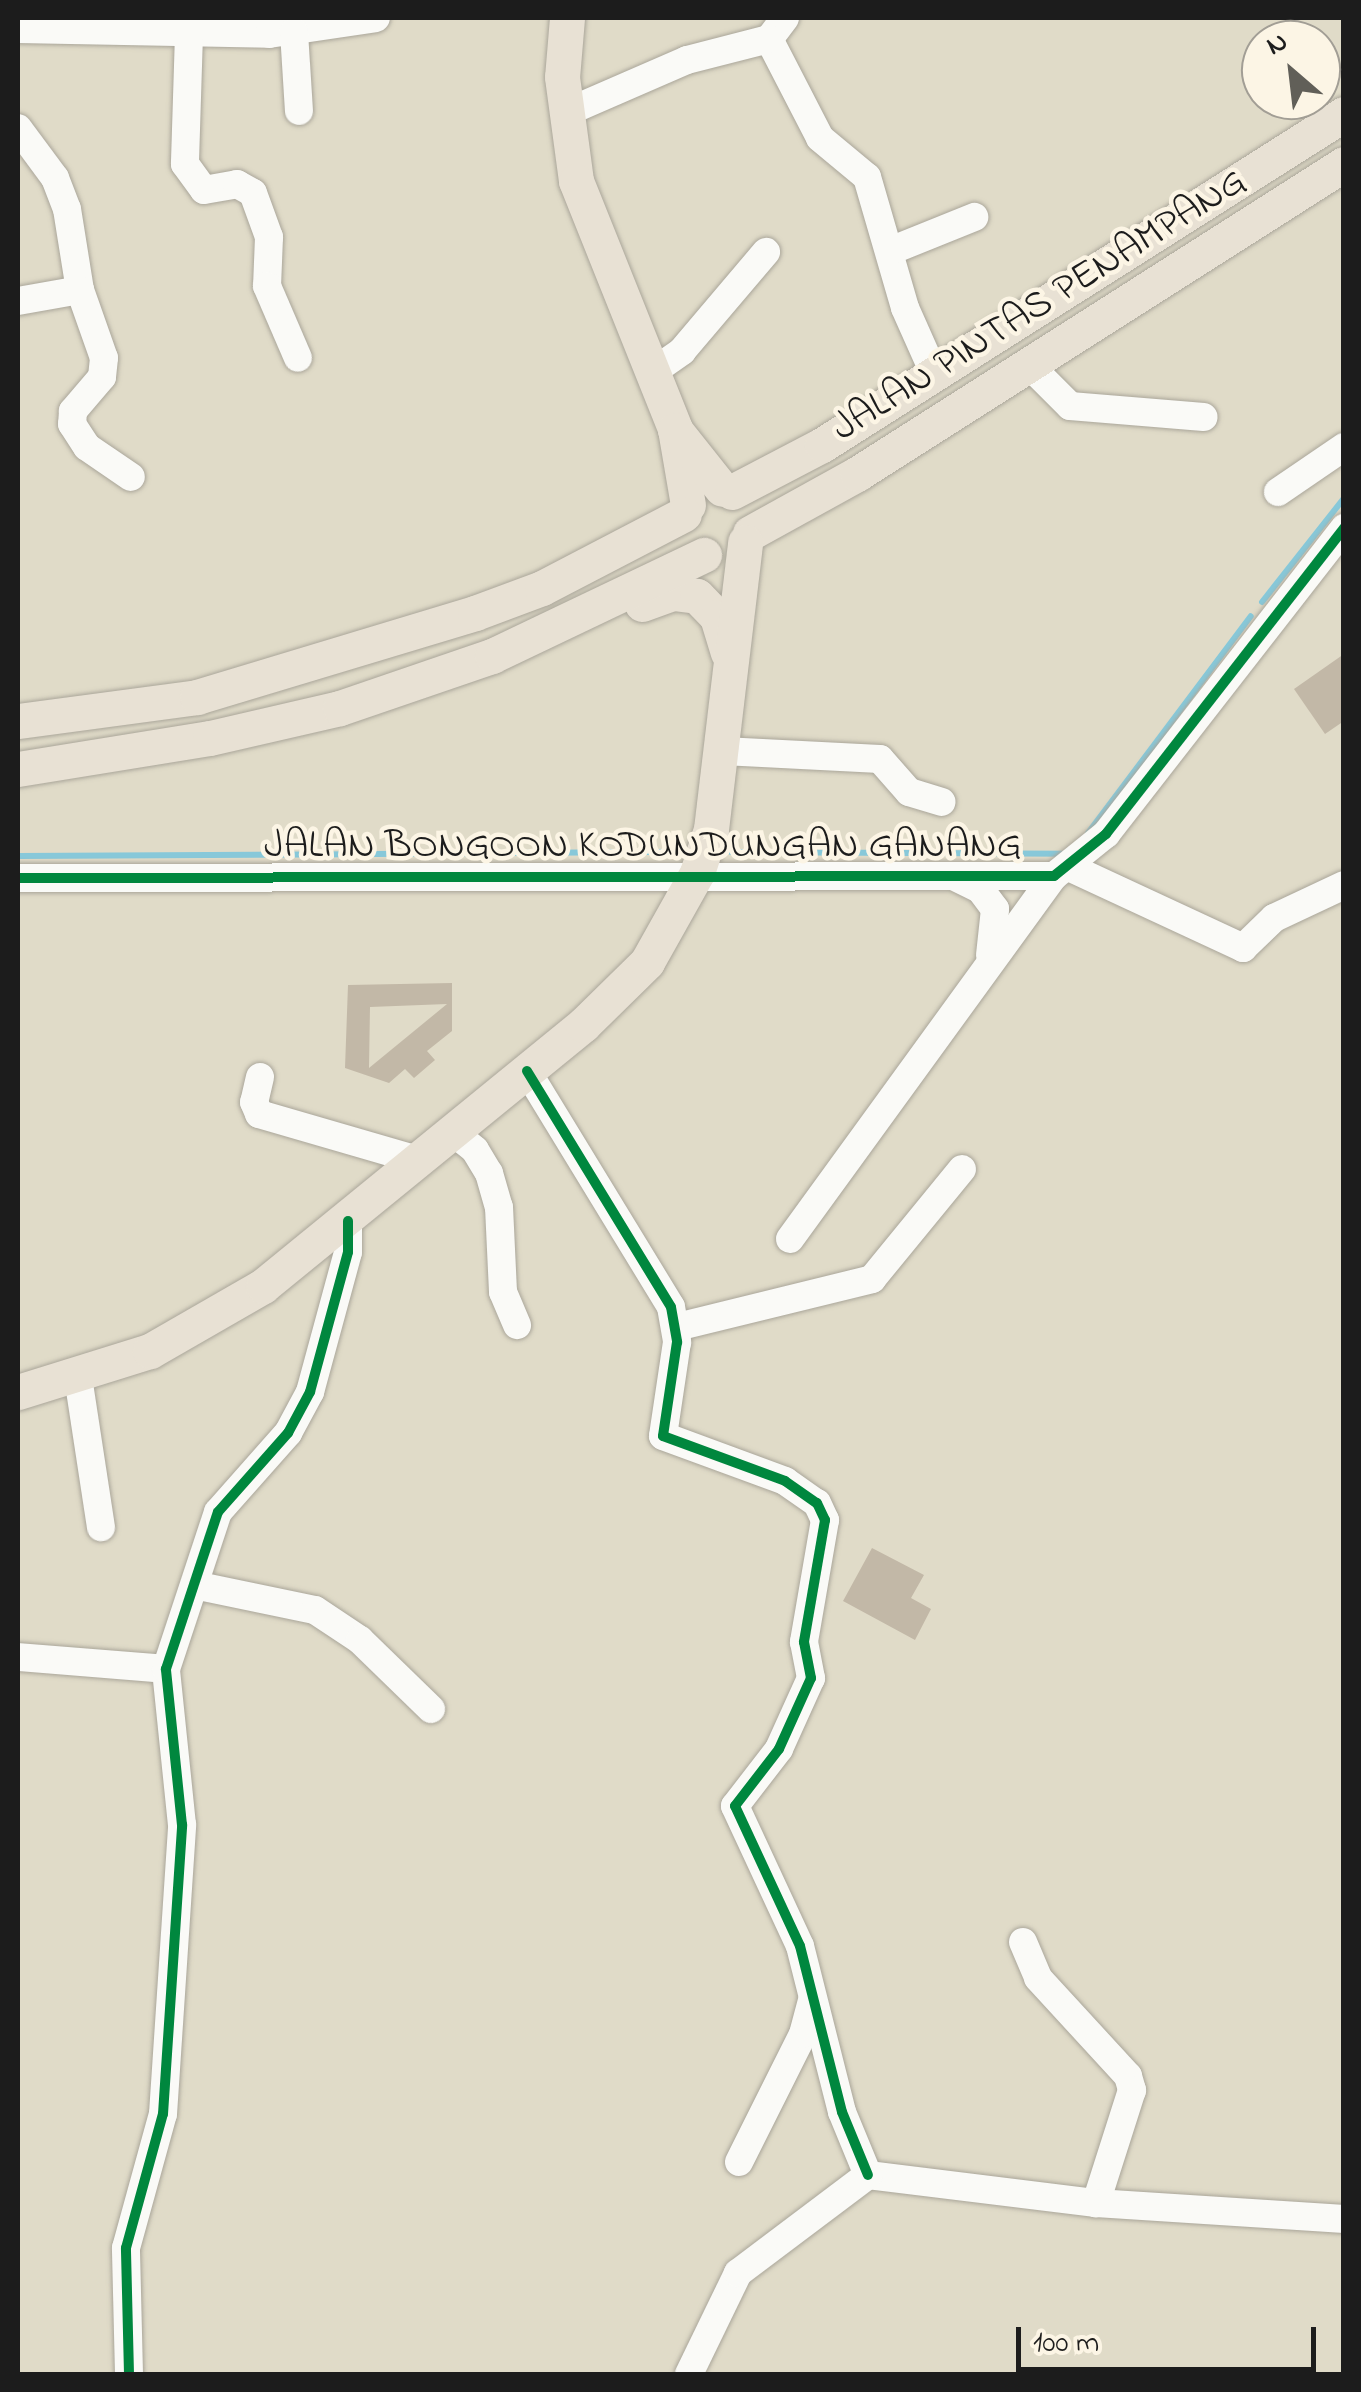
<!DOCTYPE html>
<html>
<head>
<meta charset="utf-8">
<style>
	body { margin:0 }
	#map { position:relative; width:1361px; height:2392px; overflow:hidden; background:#e0dbc8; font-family:"Indie Flower",sans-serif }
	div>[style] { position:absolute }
	.stream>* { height:6px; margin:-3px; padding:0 3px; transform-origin:3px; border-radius:3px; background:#87c8d9 }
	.building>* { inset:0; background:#c2b8a7 }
	.roads { filter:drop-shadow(0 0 2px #aaa69a) drop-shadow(0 0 2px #aaa69a) }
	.minor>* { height:28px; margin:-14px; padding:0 14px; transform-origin:14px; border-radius:14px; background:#fafaf7 }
	.major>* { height:35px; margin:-17.5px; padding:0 17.5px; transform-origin:17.5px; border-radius:17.5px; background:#e8e1d4 }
	.cycleway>* { height:10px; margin:-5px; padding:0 5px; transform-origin:5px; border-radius:5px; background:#00873e }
	span { translate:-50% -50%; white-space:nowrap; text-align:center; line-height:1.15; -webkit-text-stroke:9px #fcf5e5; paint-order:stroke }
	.street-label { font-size:40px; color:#1c1c1c }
	.frame { position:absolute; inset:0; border:20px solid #1c1c1c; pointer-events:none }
	.north { position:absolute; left:1241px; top:20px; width:100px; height:100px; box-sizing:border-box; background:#fcf5e5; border:2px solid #a29e95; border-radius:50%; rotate:332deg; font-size:28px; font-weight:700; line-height:40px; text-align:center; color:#1c1c1c }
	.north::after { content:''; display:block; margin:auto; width:35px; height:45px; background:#615f58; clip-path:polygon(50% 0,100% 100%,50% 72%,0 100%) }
	.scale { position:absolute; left:1016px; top:2327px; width:300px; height:45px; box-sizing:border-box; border:5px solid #1c1c1c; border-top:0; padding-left:12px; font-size:30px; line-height:35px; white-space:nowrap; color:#1c1c1c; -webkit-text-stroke:8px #fcf5e5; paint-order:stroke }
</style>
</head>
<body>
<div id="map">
	<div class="stream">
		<div style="left:1262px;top:602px;width:132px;rotate:-51.7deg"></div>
		<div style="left:1088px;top:833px;width:271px;rotate:-53.1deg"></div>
		<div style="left:731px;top:852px;width:334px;rotate:0.3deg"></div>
		<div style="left:375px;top:854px;width:315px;rotate:-0.4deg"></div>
		<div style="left:18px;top:856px;width:340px;rotate:-0.3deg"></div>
	</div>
	<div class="building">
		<div style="clip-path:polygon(1344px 654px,1344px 721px,1325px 734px,1294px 689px)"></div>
		<div style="clip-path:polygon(evenodd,452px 983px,452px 1031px,427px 1051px,435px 1060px,414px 1078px,405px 1069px,389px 1083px,345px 1068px,348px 985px,452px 983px,447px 1004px,369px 1068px,370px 1007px,447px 1004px)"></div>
		<div style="clip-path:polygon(872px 1548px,924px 1575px,911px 1598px,931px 1609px,915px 1640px,843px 1601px)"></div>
	</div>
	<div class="roads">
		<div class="minor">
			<div style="left:785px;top:18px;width:26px;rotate:127deg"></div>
			<div style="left:769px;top:39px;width:111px;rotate:62.7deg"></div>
			<div style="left:820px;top:138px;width:61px;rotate:39.7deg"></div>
			<div style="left:867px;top:177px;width:136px;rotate:73.8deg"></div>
			<div style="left:905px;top:308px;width:71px;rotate:66deg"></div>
			<div style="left:18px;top:29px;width:251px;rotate:1.1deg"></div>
			<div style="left:269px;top:34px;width:108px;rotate:-8.5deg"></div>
			<div style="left:294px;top:32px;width:79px;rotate:86.4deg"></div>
			<div style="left:189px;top:34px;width:130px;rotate:91.8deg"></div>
			<div style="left:185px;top:164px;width:32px;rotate:54deg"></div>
			<div style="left:204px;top:190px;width:34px;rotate:-10deg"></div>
			<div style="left:237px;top:184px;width:18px;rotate:29deg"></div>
			<div style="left:253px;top:193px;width:47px;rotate:70deg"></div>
			<div style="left:269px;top:237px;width:49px;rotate:92.3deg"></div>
			<div style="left:267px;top:286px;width:78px;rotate:66.7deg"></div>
			<div style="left:565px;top:113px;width:133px;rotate:-23.5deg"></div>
			<div style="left:687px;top:60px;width:85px;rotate:-14.4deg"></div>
			<div style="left:18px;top:128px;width:62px;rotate:53.5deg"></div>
			<div style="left:55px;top:178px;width:33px;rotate:69deg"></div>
			<div style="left:67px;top:209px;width:82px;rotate:80.9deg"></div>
			<div style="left:80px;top:290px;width:72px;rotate:70.6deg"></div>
			<div style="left:104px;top:358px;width:19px;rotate:96deg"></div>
			<div style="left:102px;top:377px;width:45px;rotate:130.5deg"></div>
			<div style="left:73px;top:411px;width:13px;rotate:94deg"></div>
			<div style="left:72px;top:424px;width:27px;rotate:57deg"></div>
			<div style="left:87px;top:447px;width:53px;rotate:34.3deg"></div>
			<div style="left:890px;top:251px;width:91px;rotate:-22deg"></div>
			<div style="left:18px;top:301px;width:63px;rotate:-10.1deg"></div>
			<div style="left:1029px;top:365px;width:58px;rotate:45deg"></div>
			<div style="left:1070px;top:406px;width:134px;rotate:4.7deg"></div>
			<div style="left:651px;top:373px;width:38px;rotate:-35deg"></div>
			<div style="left:682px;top:351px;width:130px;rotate:-49.7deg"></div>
			<div style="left:1278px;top:492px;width:80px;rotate:-34.3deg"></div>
			<div style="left:723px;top:751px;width:157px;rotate:2.9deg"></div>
			<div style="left:880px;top:759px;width:44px;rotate:48.7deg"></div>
			<div style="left:909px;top:792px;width:34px;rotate:17deg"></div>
			<div style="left:1071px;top:868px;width:190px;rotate:24.9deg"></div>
			<div style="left:1243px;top:948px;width:43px;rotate:-44.1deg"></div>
			<div style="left:1274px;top:918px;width:77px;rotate:-25.2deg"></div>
			<div style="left:953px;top:876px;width:30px;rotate:26deg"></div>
			<div style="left:980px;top:889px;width:25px;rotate:53deg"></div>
			<div style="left:995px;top:909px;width:46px;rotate:96.2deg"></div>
			<div style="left:18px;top:878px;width:1036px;rotate:-0.11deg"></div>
			<div style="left:1054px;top:876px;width:67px;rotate:-38.9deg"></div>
			<div style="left:1106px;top:834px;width:388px;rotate:-52.1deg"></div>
			<div style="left:527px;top:1071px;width:276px;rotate:58.6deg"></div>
			<div style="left:671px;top:1307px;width:36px;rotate:80deg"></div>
			<div style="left:677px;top:1342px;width:95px;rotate:98.5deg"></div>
			<div style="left:663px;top:1436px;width:130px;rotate:20.2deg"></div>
			<div style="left:785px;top:1481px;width:39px;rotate:35deg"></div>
			<div style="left:817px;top:1503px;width:19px;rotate:65deg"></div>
			<div style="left:825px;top:1520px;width:124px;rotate:99.8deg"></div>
			<div style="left:804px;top:1642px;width:37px;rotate:79deg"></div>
			<div style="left:811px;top:1678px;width:78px;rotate:114.3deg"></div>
			<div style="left:779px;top:1749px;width:72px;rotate:127.7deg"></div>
			<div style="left:735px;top:1806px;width:154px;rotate:65.1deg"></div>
			<div style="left:800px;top:1946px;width:171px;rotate:75.8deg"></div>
			<div style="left:842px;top:2112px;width:68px;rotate:67.6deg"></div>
			<div style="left:260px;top:1077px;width:26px;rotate:103deg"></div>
			<div style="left:254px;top:1102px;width:13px;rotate:67deg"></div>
			<div style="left:259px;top:1114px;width:165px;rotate:16.2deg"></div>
			<div style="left:453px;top:1132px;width:28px;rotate:39deg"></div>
			<div style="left:475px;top:1150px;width:27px;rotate:59deg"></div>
			<div style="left:489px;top:1173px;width:35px;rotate:74deg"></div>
			<div style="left:499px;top:1207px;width:85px;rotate:87.3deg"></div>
			<div style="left:503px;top:1292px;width:36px;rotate:67deg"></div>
			<div style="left:790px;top:1239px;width:449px;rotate:-54deg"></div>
			<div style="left:677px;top:1327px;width:201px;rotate:-13.8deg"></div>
			<div style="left:872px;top:1279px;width:142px;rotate:-50.7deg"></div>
			<div style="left:78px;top:1377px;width:152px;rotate:81.3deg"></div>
			<div style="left:199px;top:1586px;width:118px;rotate:11.7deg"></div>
			<div style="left:315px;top:1610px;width:54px;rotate:33.7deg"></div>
			<div style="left:360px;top:1640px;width:99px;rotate:44.2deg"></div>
			<div style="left:18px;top:1657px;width:148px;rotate:4.6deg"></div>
			<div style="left:1023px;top:1942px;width:39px;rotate:67deg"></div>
			<div style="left:1038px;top:1978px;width:133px;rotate:47.4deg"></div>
			<div style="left:1128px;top:2076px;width:15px;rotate:74deg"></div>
			<div style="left:1132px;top:2090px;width:119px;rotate:107.7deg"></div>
			<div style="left:739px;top:2162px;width:143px;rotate:-63.4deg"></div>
			<div style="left:803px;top:2034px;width:35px;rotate:-75deg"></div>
			<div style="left:868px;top:2175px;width:230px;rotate:7deg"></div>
			<div style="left:1096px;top:2203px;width:249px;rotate:3.7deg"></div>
			<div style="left:129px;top:2374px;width:126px;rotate:-91.4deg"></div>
			<div style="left:126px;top:2248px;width:139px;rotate:-74.6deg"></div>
			<div style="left:163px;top:2114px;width:290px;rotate:-86.2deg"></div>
			<div style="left:182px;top:1825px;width:157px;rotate:-95.9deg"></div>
			<div style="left:166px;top:1669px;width:165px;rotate:-71.7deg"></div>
			<div style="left:218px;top:1512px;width:106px;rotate:-48.5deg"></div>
			<div style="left:288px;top:1433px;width:47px;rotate:-61.8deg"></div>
			<div style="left:310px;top:1392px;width:145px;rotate:-74.8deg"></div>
			<div style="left:348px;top:1252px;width:31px;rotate:-90deg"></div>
			<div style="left:689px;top:2374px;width:112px;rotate:-64.1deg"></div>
			<div style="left:738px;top:2273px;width:163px;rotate:-37deg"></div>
		</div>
		<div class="major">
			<div style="left:567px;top:18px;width:59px;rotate:94.8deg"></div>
			<div style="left:562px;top:77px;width:105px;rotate:82.3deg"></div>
			<div style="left:576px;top:181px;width:267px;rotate:68.2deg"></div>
			<div style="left:675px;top:429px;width:77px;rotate:80.3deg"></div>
			<div style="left:675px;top:430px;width:75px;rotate:51.5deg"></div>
			<div style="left:732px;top:492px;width:102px;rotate:-27.6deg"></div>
			<div style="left:822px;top:445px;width:618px;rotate:-32.38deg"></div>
			<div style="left:750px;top:533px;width:122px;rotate:-28.9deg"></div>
			<div style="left:857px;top:474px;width:577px;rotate:-32.48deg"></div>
			<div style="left:642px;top:604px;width:33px;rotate:-20deg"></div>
			<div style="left:673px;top:593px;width:24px;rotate:7deg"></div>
			<div style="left:697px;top:596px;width:29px;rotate:46deg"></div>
			<div style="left:717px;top:617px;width:37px;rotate:73deg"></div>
			<div style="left:18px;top:721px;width:181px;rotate:-7.6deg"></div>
			<div style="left:197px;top:697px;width:290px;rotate:-16.8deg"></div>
			<div style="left:475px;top:613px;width:72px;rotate:-20.5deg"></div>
			<div style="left:542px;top:588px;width:160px;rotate:-27.5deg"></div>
			<div style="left:18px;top:769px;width:194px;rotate:-9.2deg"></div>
			<div style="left:210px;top:738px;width:133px;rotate:-13deg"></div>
			<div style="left:340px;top:708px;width:161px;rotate:-18.9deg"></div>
			<div style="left:492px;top:656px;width:235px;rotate:-25.5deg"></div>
			<div style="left:18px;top:1392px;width:138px;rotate:-17.3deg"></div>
			<div style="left:150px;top:1351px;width:130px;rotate:-29.9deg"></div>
			<div style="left:263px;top:1286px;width:413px;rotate:-39.2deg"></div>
			<div style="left:583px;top:1025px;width:90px;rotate:-44.5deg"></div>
			<div style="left:647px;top:962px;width:102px;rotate:-60.7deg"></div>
			<div style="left:697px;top:873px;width:46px;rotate:-72.3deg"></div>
			<div style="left:711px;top:829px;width:289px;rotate:-83.2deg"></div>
		</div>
	</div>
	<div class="cycleway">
		<div style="left:18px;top:878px;width:1036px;rotate:-0.11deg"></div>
		<div style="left:1054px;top:876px;width:67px;rotate:-38.9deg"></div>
		<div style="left:1106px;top:834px;width:388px;rotate:-52.1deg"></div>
		<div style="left:527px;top:1071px;width:276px;rotate:58.6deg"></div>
		<div style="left:671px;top:1307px;width:36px;rotate:80deg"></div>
		<div style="left:677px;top:1342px;width:95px;rotate:98.5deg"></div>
		<div style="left:663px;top:1436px;width:130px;rotate:20.2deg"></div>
		<div style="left:785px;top:1481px;width:39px;rotate:35deg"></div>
		<div style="left:817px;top:1503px;width:19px;rotate:65deg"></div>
		<div style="left:825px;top:1520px;width:124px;rotate:99.8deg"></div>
		<div style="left:804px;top:1642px;width:37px;rotate:79deg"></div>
		<div style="left:811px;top:1678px;width:78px;rotate:114.3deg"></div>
		<div style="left:779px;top:1749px;width:72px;rotate:127.7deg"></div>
		<div style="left:735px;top:1806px;width:154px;rotate:65.1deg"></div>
		<div style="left:800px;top:1946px;width:171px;rotate:75.8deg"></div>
		<div style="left:842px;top:2112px;width:68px;rotate:67.6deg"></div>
		<div style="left:129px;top:2374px;width:126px;rotate:-91.4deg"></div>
		<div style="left:126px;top:2248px;width:139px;rotate:-74.6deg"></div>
		<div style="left:163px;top:2114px;width:290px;rotate:-86.2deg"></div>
		<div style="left:182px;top:1825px;width:157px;rotate:-95.9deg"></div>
		<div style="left:166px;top:1669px;width:165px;rotate:-71.7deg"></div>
		<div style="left:218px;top:1512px;width:106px;rotate:-48.5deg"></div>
		<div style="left:288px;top:1433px;width:47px;rotate:-61.8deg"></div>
		<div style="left:310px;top:1392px;width:145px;rotate:-74.8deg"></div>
		<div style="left:348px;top:1252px;width:31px;rotate:-90deg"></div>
	</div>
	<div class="street-label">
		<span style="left:1040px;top:306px;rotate:-32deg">JALAN PINTAS PENAMPANG</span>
		<span style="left:643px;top:847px">JALAN BONGOON KODUNDUNGAN GANANG</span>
	</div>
	<div class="frame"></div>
	<div class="north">N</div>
	<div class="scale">100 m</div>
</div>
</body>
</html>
